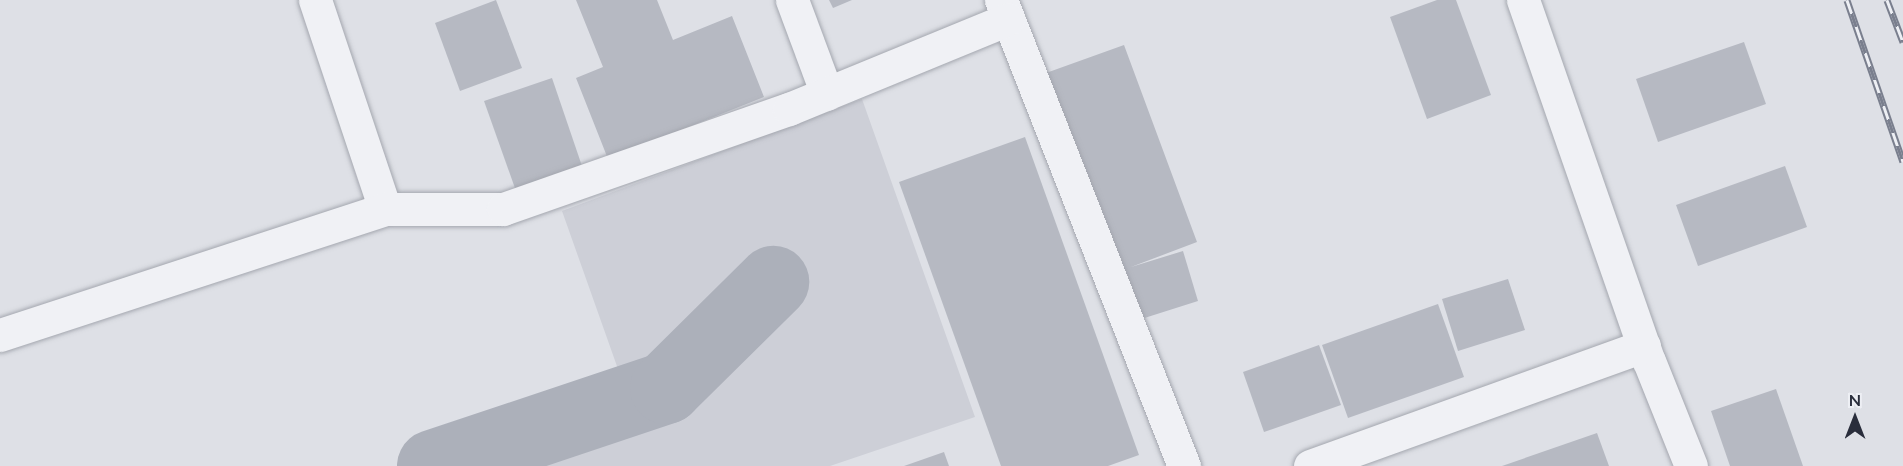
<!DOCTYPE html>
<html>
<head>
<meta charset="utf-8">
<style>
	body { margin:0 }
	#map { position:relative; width:1903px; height:466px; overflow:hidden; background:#dee0e6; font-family:Lato,sans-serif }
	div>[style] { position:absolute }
	.built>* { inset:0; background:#cdcfd7 }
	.taxiway>* { height:72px; margin:-36px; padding:0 36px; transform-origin:36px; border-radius:36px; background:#acb0ba }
	.building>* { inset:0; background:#b6b9c2 }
	.roads { filter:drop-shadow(0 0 2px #a4a7af) drop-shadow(0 0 2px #a4a7af) }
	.minor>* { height:33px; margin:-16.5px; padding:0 16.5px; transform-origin:16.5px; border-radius:16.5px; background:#f0f1f5 }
	.rail>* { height:7px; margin-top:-3.5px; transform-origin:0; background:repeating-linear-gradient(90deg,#edeff4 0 14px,#7a7f8e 0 28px); box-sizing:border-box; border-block:2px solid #7a7f8e }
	span { translate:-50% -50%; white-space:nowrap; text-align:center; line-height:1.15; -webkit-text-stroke:5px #edeff4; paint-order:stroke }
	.north { position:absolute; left:1825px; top:388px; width:60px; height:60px; -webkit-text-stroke:4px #edeff4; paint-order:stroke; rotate:0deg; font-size:16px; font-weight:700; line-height:24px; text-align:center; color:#292d3b }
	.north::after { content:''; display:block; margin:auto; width:21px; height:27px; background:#292d3b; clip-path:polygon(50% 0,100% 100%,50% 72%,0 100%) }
</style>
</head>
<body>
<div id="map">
	<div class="built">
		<div style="clip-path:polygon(862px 99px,975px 417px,830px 466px,404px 466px,402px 461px,624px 386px,562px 211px)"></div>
	</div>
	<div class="taxiway">
		<div style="left:433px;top:466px;width:246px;rotate:-18.5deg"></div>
		<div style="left:666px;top:388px;width:151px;rotate:-44.7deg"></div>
	</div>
	<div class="building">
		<div style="clip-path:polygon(496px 0,522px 68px,460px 91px,435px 23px)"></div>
		<div style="clip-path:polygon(576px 0,657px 0,673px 40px,732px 16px,764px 97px,608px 159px,576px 78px,603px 67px)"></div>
		<div style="clip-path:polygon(829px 0,852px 0,833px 8px)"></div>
		<div style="clip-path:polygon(1437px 0,1456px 0,1491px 95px,1427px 119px,1390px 17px)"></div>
		<div style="clip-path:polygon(1744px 42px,1766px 104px,1658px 142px,1636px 79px)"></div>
		<div style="clip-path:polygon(1124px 45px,1197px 242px,1131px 267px,1183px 251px,1198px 301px,1135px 321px,1046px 73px)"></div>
		<div style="clip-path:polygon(552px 78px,583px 169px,516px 191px,484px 101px)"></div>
		<div style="clip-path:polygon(1025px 137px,1139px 455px,1108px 466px,1001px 466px,899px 182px)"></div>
		<div style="clip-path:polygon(1785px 166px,1807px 227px,1698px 266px,1676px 205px)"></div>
		<div style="clip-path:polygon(1508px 279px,1525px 330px,1458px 351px,1442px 299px)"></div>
		<div style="clip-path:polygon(1438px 304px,1464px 377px,1348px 418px,1322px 345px)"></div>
		<div style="clip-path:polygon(1319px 345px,1341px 405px,1264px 432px,1243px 372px)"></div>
		<div style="clip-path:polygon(1776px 389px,1803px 466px,1730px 466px,1711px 411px)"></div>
		<div style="clip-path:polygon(1597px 433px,1609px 466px,1502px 466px)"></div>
		<div style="clip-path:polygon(944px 452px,949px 466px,904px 466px)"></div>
	</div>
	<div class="roads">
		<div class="minor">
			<div style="left:315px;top:0;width:220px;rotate:71.5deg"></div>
			<div style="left:792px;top:0;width:100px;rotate:69.6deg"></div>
			<div style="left:1001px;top:0;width:501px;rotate:68.56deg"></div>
			<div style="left:1523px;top:0;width:382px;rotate:70.8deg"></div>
			<div style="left:1649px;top:361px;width:113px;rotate:68.2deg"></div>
			<div style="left:0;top:335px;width:405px;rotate:-18.1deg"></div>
			<div style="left:385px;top:209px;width:118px"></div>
			<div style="left:503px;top:209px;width:303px;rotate:-19.3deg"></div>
			<div style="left:789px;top:109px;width:237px;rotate:-22.3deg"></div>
			<div style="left:1310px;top:466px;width:355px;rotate:-19.8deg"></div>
		</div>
	</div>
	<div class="rail">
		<div style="left:1847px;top:0;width:171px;rotate:70.9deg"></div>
		<div style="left:1887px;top:0;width:45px;rotate:69.1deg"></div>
	</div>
	<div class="north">N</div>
</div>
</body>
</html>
